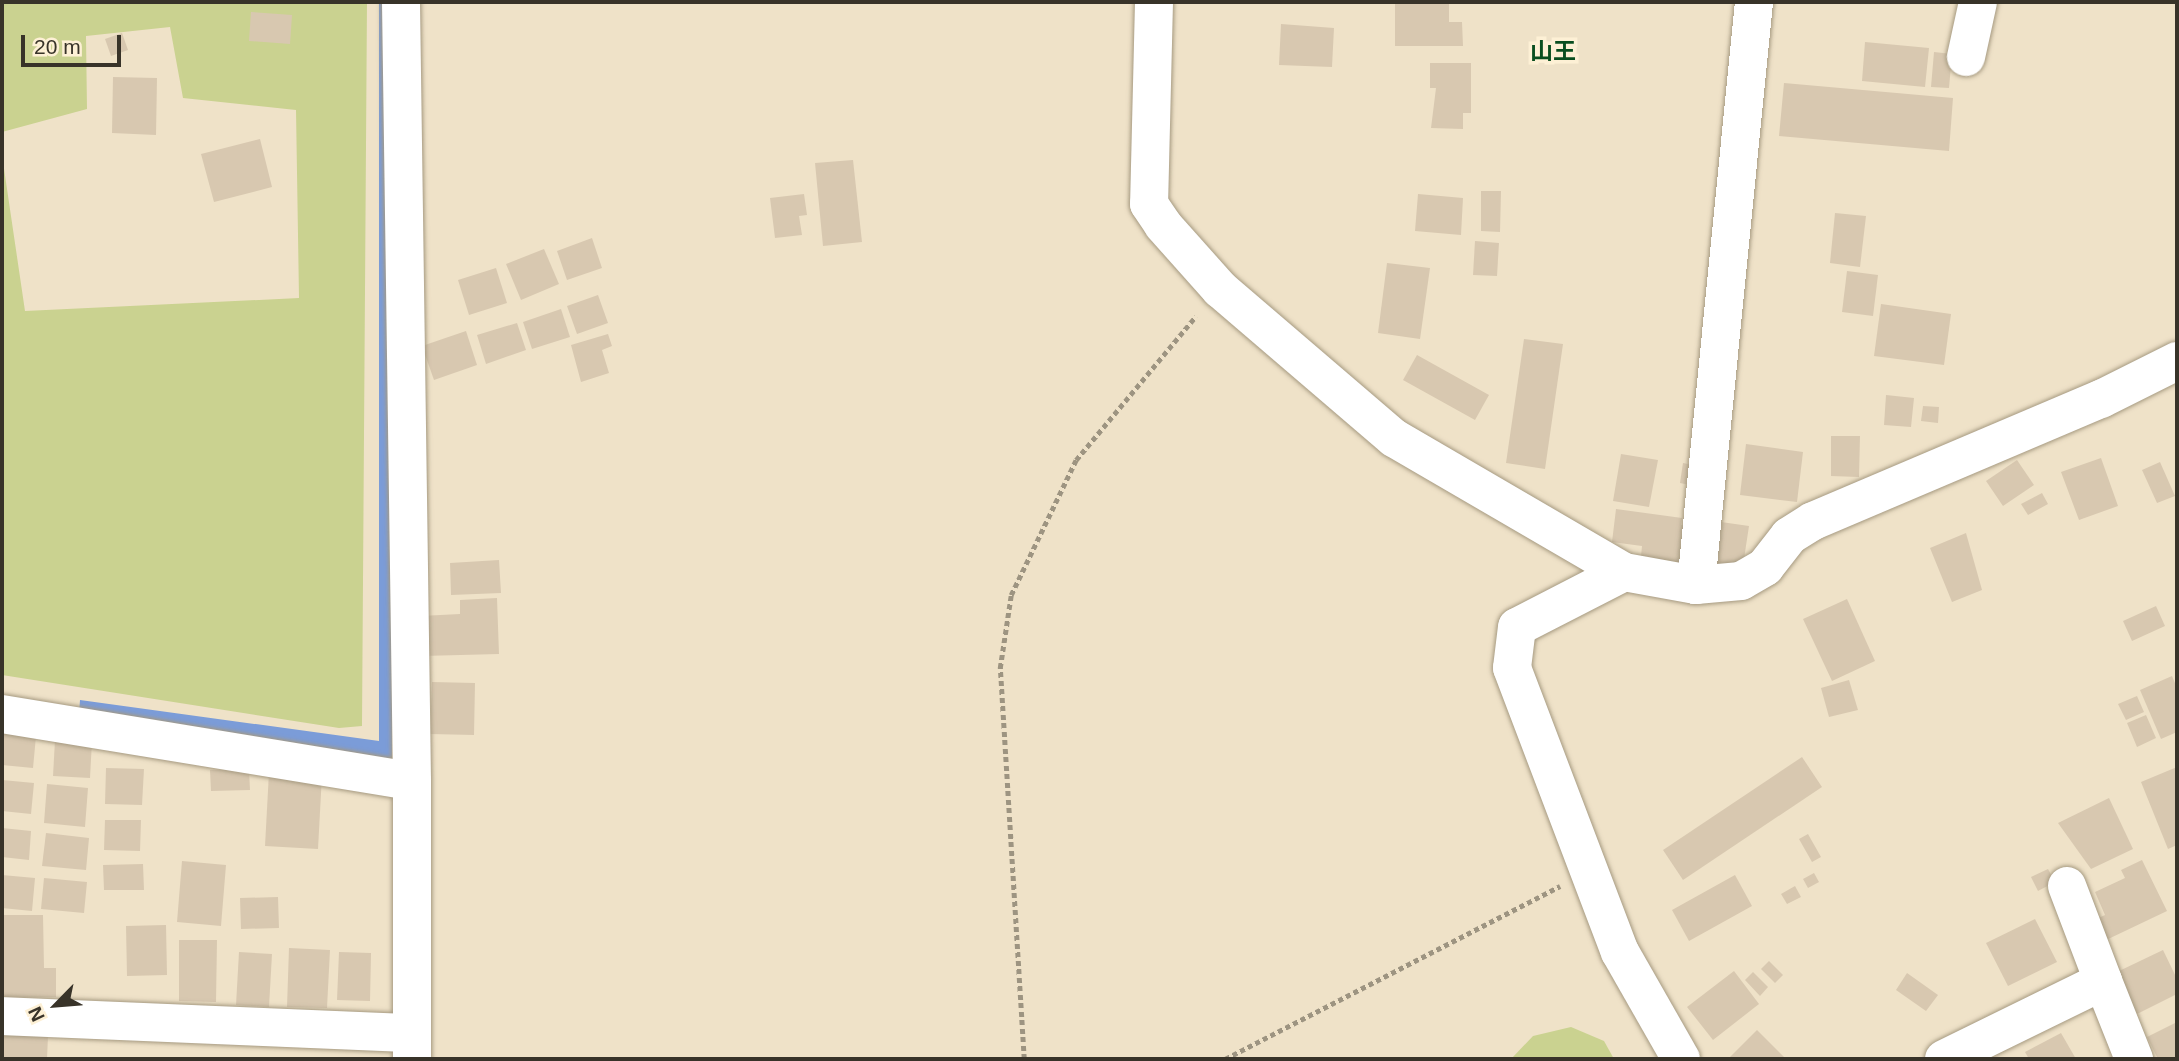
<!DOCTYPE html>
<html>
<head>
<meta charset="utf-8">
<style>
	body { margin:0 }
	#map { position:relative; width:2179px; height:1061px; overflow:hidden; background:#efe2c8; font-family:Arial,"Noto Sans JP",sans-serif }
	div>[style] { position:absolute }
	.green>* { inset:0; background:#cad290 }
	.water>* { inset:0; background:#7b9cd8 }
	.building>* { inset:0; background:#d8c8b0 }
	.path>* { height:4.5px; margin-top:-2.25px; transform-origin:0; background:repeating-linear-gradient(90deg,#9d9481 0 5px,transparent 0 8.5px) }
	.roads { filter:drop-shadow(0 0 2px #a69a81) drop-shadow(0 0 2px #a69a81) }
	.minor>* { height:38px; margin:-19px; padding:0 19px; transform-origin:19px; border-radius:19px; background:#fff }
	span { translate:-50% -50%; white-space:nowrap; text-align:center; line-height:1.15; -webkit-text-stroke:7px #fdf0d5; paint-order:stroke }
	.neighbourhood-label { font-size:23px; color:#094e1f; font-weight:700 }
	.frame { position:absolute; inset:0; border:4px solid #383329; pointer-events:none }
	.north { position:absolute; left:21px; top:970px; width:70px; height:70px; -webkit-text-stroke:5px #fdf0d5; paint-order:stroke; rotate:245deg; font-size:19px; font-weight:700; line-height:28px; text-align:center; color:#383329 }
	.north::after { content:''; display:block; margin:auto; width:24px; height:32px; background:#383329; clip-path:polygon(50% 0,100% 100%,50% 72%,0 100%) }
	.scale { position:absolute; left:21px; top:35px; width:100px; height:32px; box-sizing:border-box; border:4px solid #383329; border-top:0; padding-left:9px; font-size:21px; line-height:24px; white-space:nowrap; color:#383329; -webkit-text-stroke:5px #fdf0d5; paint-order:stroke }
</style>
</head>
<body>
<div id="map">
	<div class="green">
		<div style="clip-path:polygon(2px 2px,367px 2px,362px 726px,339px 728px,2px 675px,2px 155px,25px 311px,299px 298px,296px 110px,183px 98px,170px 27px,86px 36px,87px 109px,2px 132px)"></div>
		<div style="clip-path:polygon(1571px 1027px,1604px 1041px,1614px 1059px,1511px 1059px,1533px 1036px)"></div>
	</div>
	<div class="water">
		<div style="clip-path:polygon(379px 2px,394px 2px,392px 761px,79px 714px,80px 700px,379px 741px)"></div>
	</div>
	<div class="building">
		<div style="clip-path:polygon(1395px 2px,1449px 2px,1449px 22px,1462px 22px,1463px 46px,1395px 46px)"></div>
		<div style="clip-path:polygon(251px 12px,292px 15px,290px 44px,249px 41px)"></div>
		<div style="clip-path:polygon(1281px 24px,1334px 28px,1332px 67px,1279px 65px)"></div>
		<div style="clip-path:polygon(122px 33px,128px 50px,111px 56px,105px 39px)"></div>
		<div style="clip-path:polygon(1865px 42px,1929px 48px,1925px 87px,1862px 81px)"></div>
		<div style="clip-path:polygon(1934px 52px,1952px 54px,1949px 88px,1931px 87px)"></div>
		<div style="clip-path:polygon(1430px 63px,1471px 63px,1471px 113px,1463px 113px,1463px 129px,1431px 128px,1436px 88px,1430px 88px)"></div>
		<div style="clip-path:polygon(113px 77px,157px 78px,156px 135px,112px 133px)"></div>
		<div style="clip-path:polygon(1784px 83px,1953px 98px,1949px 151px,1779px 136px)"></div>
		<div style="clip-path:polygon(260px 139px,272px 187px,214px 202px,201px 154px)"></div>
		<div style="clip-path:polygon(853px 160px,862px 242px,823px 246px,815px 163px)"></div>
		<div style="clip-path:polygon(1481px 191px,1501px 191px,1500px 232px,1481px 231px)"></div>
		<div style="clip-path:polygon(804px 194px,807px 215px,799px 216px,802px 235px,775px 238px,770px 198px)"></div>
		<div style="clip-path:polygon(1418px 194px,1463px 198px,1461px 235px,1415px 231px)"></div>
		<div style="clip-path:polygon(1835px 213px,1866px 216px,1860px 267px,1830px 263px)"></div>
		<div style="clip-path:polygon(592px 238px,602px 268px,567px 280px,557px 251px)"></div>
		<div style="clip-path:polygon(1475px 241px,1499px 243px,1497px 276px,1473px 275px)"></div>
		<div style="clip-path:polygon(544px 249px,559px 284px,521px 300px,506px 264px)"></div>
		<div style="clip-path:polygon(1387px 263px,1430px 268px,1420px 339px,1378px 333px)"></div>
		<div style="clip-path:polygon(496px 268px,507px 303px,469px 315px,458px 280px)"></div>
		<div style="clip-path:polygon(1847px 271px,1878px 275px,1873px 316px,1842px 312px)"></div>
		<div style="clip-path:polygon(598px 295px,608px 323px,577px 334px,567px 306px)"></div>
		<div style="clip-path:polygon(1881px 304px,1951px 314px,1944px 365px,1874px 356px)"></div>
		<div style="clip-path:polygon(561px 309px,570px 337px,532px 349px,523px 322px)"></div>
		<div style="clip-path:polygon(517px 323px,526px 350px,486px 364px,477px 335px)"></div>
		<div style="clip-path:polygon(466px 331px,477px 365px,434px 380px,422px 346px)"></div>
		<div style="clip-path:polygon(608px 334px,612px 346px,602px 350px,609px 373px,581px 382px,571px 345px)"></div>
		<div style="clip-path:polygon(1524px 339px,1563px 344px,1545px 469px,1506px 463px)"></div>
		<div style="clip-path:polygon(1417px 355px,1489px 395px,1475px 420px,1403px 380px)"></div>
		<div style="clip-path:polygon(1886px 395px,1914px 398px,1911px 427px,1884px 425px)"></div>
		<div style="clip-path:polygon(1923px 406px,1939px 407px,1938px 423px,1921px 421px)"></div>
		<div style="clip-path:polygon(1831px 436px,1860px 436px,1859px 477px,1831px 476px)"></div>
		<div style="clip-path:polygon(1746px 444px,1803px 452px,1797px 502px,1740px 495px)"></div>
		<div style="clip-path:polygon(1621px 454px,1658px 460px,1649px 507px,1613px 501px)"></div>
		<div style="clip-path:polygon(2101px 458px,2118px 506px,2079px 520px,2061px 472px)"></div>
		<div style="clip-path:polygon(2017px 460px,2034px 485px,2003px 506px,1986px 481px)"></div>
		<div style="clip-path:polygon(2160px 462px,2175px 496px,2157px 503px,2142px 470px)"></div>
		<div style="clip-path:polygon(1683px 463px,1693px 465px,1690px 485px,1680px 483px)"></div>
		<div style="clip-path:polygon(2042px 493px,2048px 504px,2028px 515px,2021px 504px)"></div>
		<div style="clip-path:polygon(1616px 509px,1682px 518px,1681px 525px,1696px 527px,1678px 571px,1640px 566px,1642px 546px,1612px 542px)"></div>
		<div style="clip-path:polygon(1721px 522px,1749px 526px,1744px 559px,1747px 572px,1713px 566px)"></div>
		<div style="clip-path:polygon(1966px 533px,1982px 590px,1952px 602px,1930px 548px)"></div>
		<div style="clip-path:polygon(499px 560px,501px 593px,451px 595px,450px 563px)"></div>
		<div style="clip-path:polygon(497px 598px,499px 654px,422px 656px,421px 616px,460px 614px,460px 600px)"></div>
		<div style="clip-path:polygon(1847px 599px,1875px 661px,1832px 681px,1803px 619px)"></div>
		<div style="clip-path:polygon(2156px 606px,2165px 626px,2132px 641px,2123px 621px)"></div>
		<div style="clip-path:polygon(2172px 676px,2177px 688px,2177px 732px,2161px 739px,2140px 690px)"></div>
		<div style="clip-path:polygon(1849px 680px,1858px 710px,1829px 717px,1821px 688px)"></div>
		<div style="clip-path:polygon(432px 682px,475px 683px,474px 735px,430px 734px)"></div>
		<div style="clip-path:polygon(2137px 696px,2144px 712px,2126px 720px,2118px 704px)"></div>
		<div style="clip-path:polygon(2146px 715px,2156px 738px,2137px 747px,2127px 723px)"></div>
		<div style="clip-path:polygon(3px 732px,36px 736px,33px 768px,2px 765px)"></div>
		<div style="clip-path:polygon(55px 740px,92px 741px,90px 778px,53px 776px)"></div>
		<div style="clip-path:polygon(1802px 757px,1822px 787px,1683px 880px,1663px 850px)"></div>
		<div style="clip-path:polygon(2177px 767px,2177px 845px,2168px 849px,2141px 782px)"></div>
		<div style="clip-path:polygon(106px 768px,144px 769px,142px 805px,105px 804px)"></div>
		<div style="clip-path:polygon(249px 769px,250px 790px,211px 791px,210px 770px)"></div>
		<div style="clip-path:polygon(269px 772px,322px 775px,318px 849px,265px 846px)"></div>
		<div style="clip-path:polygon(2px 780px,34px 783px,31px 814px,2px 811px)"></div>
		<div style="clip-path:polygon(47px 784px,88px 788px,85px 827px,44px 823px)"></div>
		<div style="clip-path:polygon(2109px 798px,2133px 849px,2091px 869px,2058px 823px)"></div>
		<div style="clip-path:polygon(105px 820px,141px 820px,140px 851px,104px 850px)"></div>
		<div style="clip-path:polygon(2px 828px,31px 831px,29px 860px,2px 857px)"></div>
		<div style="clip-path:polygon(46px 833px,89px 838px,86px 870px,42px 866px)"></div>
		<div style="clip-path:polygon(1808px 834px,1821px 857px,1812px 862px,1799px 839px)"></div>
		<div style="clip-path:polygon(2142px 860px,2167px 911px,2104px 941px,2094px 920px,2105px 915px,2095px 892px,2125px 878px,2121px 870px)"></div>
		<div style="clip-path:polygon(182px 861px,226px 865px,221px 926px,177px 922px)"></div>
		<div style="clip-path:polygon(143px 864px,144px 890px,104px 890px,103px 865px)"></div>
		<div style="clip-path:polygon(2048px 869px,2055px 882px,2038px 891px,2031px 877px)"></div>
		<div style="clip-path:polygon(1814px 873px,1819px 882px,1808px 888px,1803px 879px)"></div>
		<div style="clip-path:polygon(2px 875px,35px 878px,32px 911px,2px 908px)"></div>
		<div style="clip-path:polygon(1735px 875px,1752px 906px,1689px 941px,1672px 910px)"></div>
		<div style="clip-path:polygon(44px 878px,87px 882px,84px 913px,41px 909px)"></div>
		<div style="clip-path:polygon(1795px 886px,1801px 897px,1787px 904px,1781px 894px)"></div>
		<div style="clip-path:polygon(278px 897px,279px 928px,241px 929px,240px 898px)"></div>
		<div style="clip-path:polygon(2px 915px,43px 915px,44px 968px,56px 968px,56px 997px,2px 998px)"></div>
		<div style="clip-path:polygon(2035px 919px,2057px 962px,2008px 986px,1986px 943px)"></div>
		<div style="clip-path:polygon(166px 925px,167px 975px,127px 976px,126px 926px)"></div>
		<div style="clip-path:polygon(179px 940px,217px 940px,216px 1002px,179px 1001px)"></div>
		<div style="clip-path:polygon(289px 948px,330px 950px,327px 1008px,287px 1007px)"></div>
		<div style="clip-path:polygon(2163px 950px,2177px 979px,2177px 994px,2137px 1014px,2117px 972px)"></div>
		<div style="clip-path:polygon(239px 952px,272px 954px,269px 1007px,236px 1005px)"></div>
		<div style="clip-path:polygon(339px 952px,371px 953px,370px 1001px,337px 1000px)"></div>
		<div style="clip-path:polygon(1769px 961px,1783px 975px,1775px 983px,1761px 969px)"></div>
		<div style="clip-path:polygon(1734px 971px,1759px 1004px,1713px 1040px,1687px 1007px)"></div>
		<div style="clip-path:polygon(1753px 972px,1768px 987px,1760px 996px,1745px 980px)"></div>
		<div style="clip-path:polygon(1907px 973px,1938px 995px,1926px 1011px,1896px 990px)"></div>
		<div style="clip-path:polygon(2177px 1022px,2177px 1059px,2158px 1059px,2147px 1037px)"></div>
		<div style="clip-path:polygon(1757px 1030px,1786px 1059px,1728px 1059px)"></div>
		<div style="clip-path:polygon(2061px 1033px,2076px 1059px,2029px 1059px,2025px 1052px)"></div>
		<div style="clip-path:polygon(2px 1035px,48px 1036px,47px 1059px,2px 1059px)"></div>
	</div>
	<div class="path">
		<div style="left:1024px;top:1059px;width:392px;rotate:-93.5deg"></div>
		<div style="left:1000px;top:668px;width:74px;rotate:-81.4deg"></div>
		<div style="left:1011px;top:595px;width:150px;rotate:-64.3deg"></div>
		<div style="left:1076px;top:460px;width:187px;rotate:-50.2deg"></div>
		<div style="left:1225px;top:1059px;width:377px;rotate:-27.3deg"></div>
	</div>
	<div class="roads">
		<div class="minor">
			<div style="left:401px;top:2px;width:779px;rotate:89.19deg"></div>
			<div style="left:412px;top:781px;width:278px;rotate:90deg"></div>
			<div style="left:1154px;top:2px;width:202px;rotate:91.4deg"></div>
			<div style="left:1149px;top:204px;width:25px;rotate:56deg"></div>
			<div style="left:1163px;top:225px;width:86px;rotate:48.3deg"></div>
			<div style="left:1220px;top:289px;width:229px;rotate:40.6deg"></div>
			<div style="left:1394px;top:438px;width:266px;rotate:30.2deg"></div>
			<div style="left:1624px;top:572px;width:73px;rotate:10.2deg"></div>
			<div style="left:1696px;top:585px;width:45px;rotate:-5.1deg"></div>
			<div style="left:1741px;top:581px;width:28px;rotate:-30deg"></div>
			<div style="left:1765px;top:567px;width:39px;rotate:-52deg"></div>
			<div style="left:1789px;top:536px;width:28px;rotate:-32deg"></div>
			<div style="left:1813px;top:521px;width:313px;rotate:-23deg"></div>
			<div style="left:2101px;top:399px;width:85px;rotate:-26.6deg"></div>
			<div style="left:1966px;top:57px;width:56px;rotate:-77.7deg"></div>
			<div style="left:1624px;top:572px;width:120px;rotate:152.8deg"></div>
			<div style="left:1517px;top:627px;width:41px;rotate:97deg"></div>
			<div style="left:1512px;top:668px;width:304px;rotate:69.2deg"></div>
			<div style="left:1620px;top:952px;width:123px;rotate:60.3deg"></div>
			<div style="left:1696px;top:585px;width:586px;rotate:-84.32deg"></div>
			<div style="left:2px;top:714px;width:415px;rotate:9.3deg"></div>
			<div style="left:2067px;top:886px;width:102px;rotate:69.2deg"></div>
			<div style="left:2px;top:1016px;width:410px;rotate:2.4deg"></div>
			<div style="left:1944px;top:1059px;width:177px;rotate:-26.1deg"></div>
			<div style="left:2103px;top:981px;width:84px;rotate:68.3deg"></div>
		</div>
	</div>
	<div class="neighbourhood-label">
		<span style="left:1553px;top:51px">山王</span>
	</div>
	<div class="frame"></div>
	<div class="north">N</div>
	<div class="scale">20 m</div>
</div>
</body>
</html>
